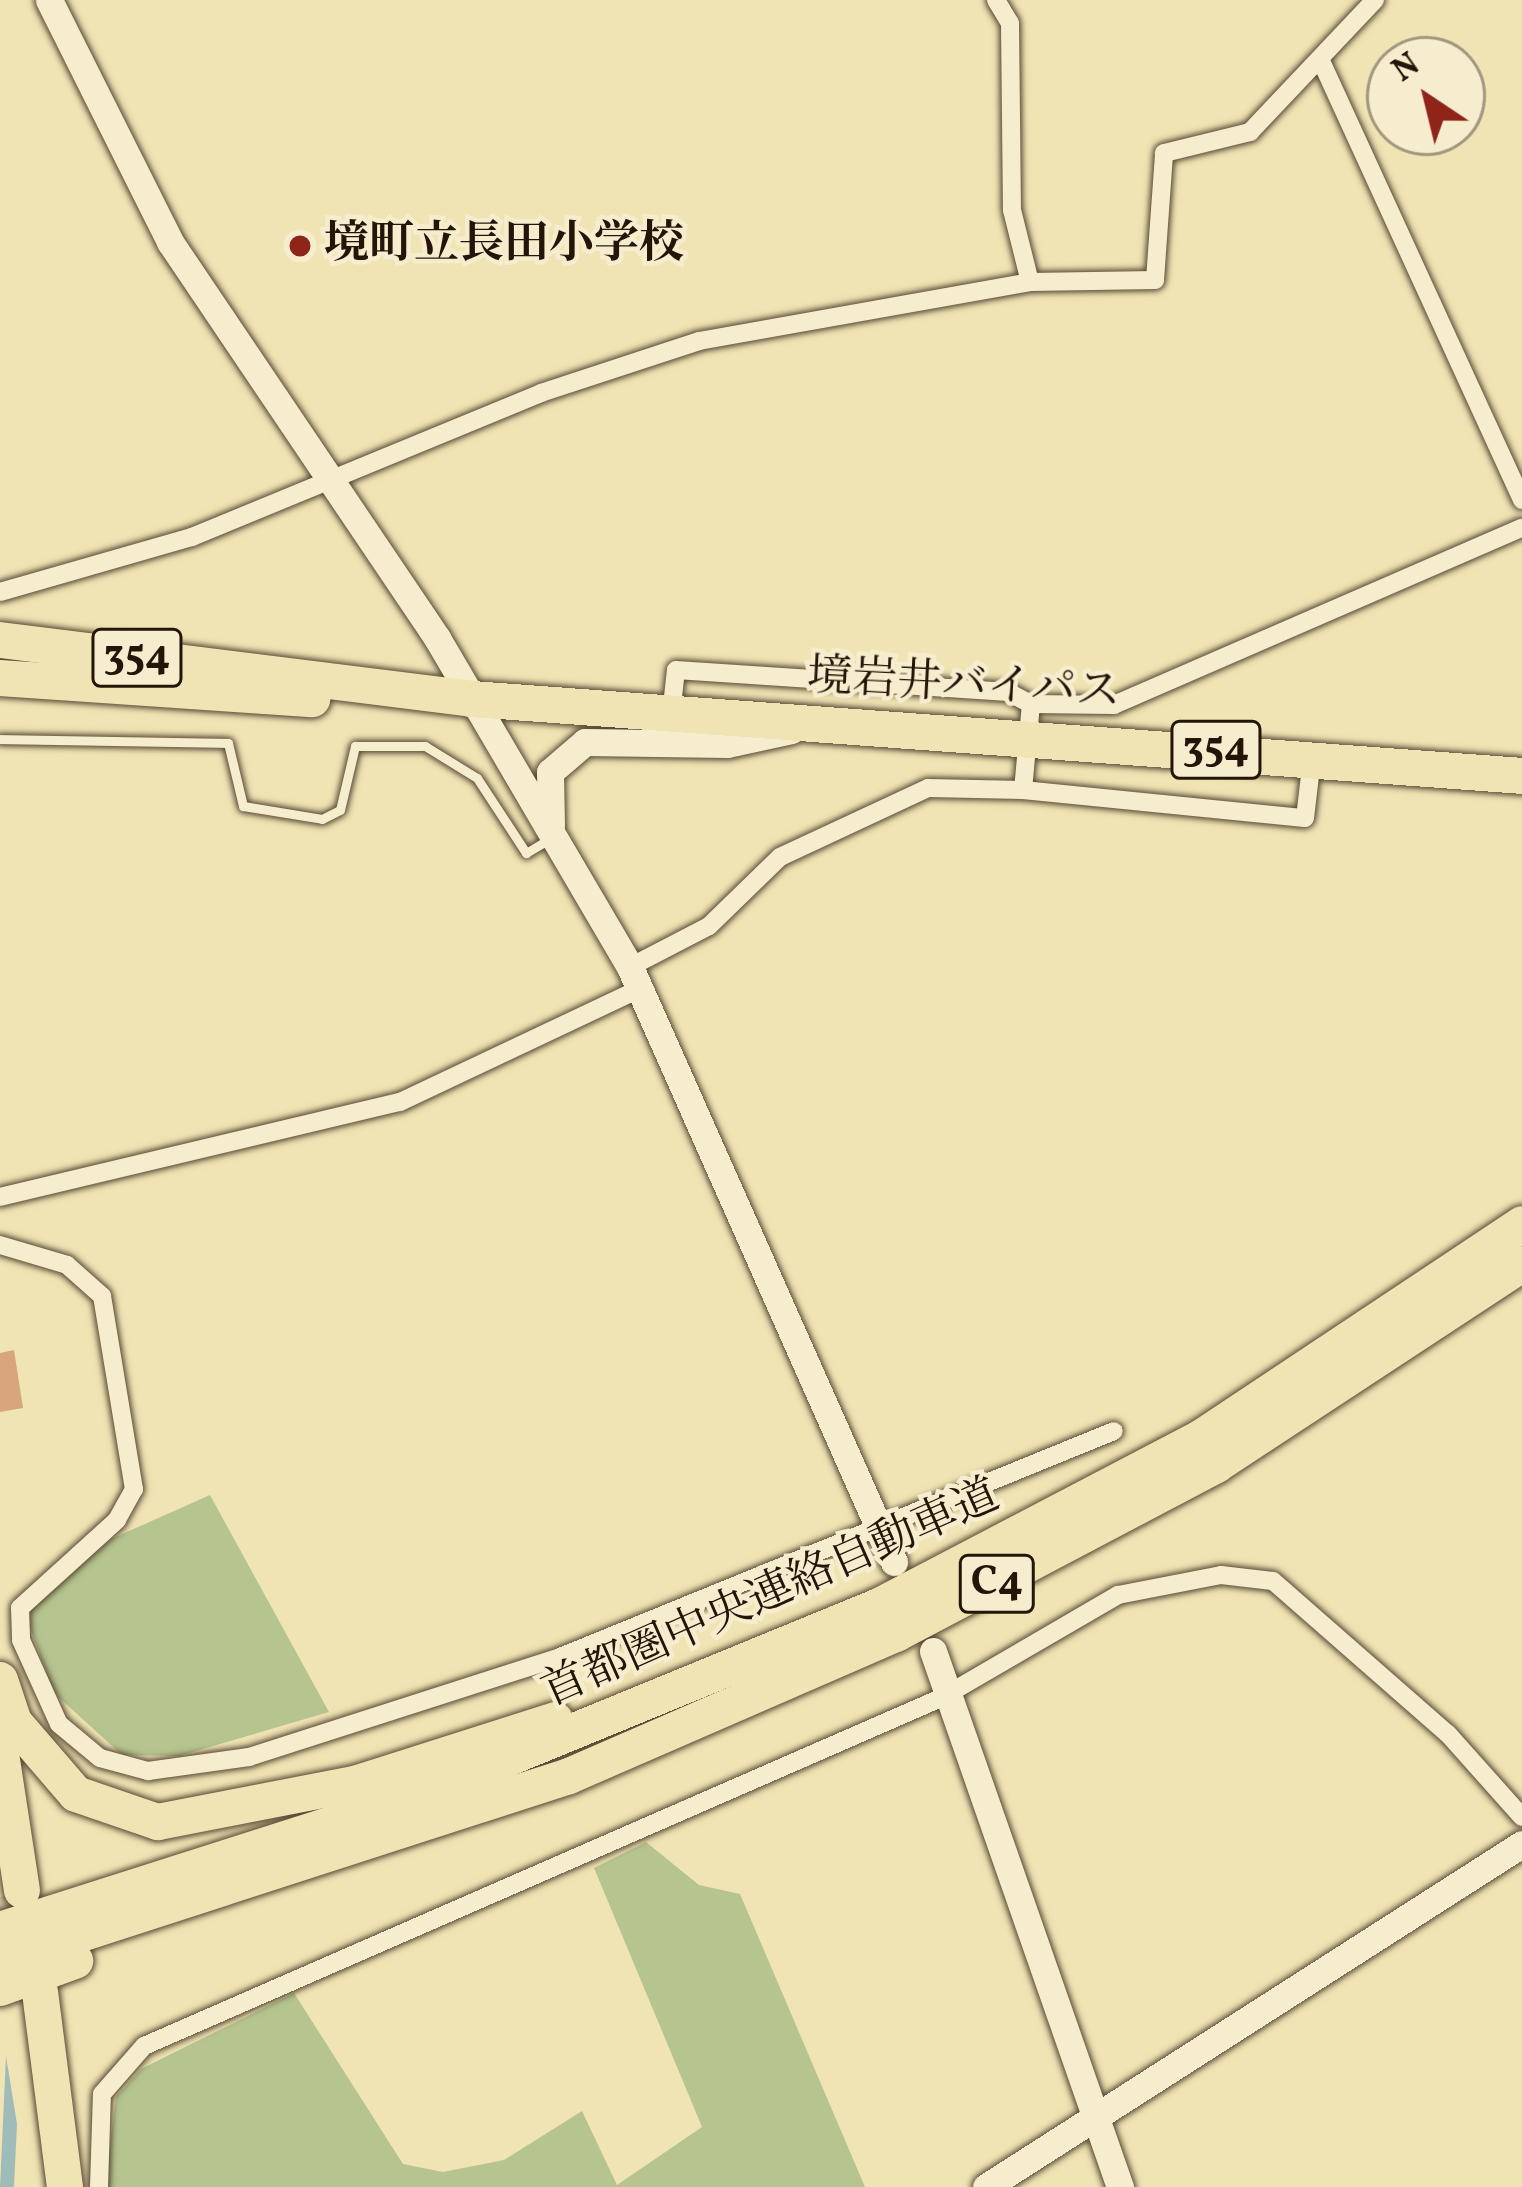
<!DOCTYPE html>
<html>
<head>
<meta charset="utf-8">
<style>
	body { margin:0 }
	#map { position:relative; width:1522px; height:2187px; overflow:hidden; background:#f1e4b4; font-family:Vollkorn,"Noto Serif JP",serif }
	div>[style] { position:absolute }
	.green>* { inset:0; background:#b6c590 }
	.water>* { inset:0; background:#a0bcb9 }
	.building>* { inset:0; background:#d9a57d }
	.highway-tunnel>* { height:36px; margin-top:-18px; transform-origin:0; background:repeating-linear-gradient(90deg,#d2c59a 0 36px,transparent 0 54px) }
	.roads { filter:drop-shadow(0 0 3px #574934) drop-shadow(0 0 3px #574934) }
	.lane>* { height:9px; margin:-4.5px; padding:0 4.5px; transform-origin:4.5px; border-radius:4.5px; background:#f6edce }
	.street>* { height:18px; margin:-9px; padding:0 9px; transform-origin:9px; border-radius:9px; background:#f6edce }
	.secondary>* { height:27px; margin:-13.5px; padding:0 13.5px; transform-origin:13.5px; border-radius:13.5px; background:#f6edce }
	.highway>* { height:36px; margin:-18px; padding:0 18px; transform-origin:18px; border-radius:18px; background:#f1e4b4 }
	.dots>* { width:33px; height:33px; translate:-50% -50%; box-sizing:border-box; border:6px solid #f6edce; border-radius:50% }
	span { translate:-50% -50%; white-space:nowrap; text-align:center; line-height:1.15; -webkit-text-stroke:9px #f6edce; paint-order:stroke }
	.shield-label span { padding:3px 9px; background:#f6edce; border:3px solid; border-radius:9px; -webkit-text-stroke-width:0 }
	.shield-label { font-size:42px; color:#241509; font-weight:700 }
	.poi-label { font-size:45px; color:#241509; font-weight:700 }
	.left { translate:0 -50%; text-align:left }
	.street-label { font-size:45px; color:#241509 }
	.north { position:absolute; left:1366px; top:36px; width:120px; height:120px; box-sizing:border-box; background:#f6edce; border:3px solid #a2977f; border-radius:50%; rotate:325deg; font-size:33px; font-weight:700; line-height:48px; text-align:center; color:#241509 }
	.north::after { content:''; display:block; margin:auto; width:42px; height:54px; background:#8f2418; clip-path:polygon(50% 0,100% 100%,50% 72%,0 100%) }
</style>
</head>
<body>
<div id="map">
	<div class="green">
		<div style="clip-path:polygon(210px 1495px,329px 1712px,179px 1756px,122px 1755px,54px 1693px,27px 1619px,38px 1597px,111px 1539px)"></div>
		<div style="clip-path:polygon(646px 1842px,699px 1885px,740px 1894px,865px 2187px,105px 2187px,116px 2097px,141px 2069px,294px 1993px,403px 2164px,443px 2172px,504px 2160px,582px 2111px,617px 2185px,702px 2127px,594px 1868px)"></div>
	</div>
	<div class="water">
		<div style="clip-path:polygon(6px 2056px,17px 2124px,14px 2187px,0 2187px)"></div>
	</div>
	<div class="building">
		<div style="clip-path:polygon(14px 1350px,23px 1408px,0 1412px,0 1353px)"></div>
	</div>
	<div class="highway-tunnel">
		<div style="left:4px;top:1896px;width:106px;rotate:80.8deg"></div>
	</div>
	<div class="roads">
		<div class="lane">
			<div style="left:0;top:739px;width:228px;rotate:1deg"></div>
			<div style="left:228px;top:743px;width:65px;rotate:76.6deg"></div>
			<div style="left:243px;top:806px;width:80px;rotate:9.3deg"></div>
			<div style="left:322px;top:819px;width:20px;rotate:-27deg"></div>
			<div style="left:340px;top:810px;width:66px;rotate:-76.8deg"></div>
			<div style="left:355px;top:746px;width:70px"></div>
			<div style="left:425px;top:746px;width:61px;rotate:31.6deg"></div>
			<div style="left:477px;top:778px;width:90px;rotate:56.8deg"></div>
			<div style="left:526px;top:853px;width:27px;rotate:-31deg"></div>
		</div>
		<div class="street">
			<div style="left:996px;top:0;width:27px;rotate:59deg"></div>
			<div style="left:1010px;top:23px;width:187px;rotate:89.4deg"></div>
			<div style="left:1012px;top:210px;width:74px;rotate:76deg"></div>
			<div style="left:1321px;top:61px;width:483px;rotate:65.4deg"></div>
			<div style="left:0;top:592px;width:200px;rotate:-16deg"></div>
			<div style="left:192px;top:537px;width:378px;rotate:-22.4deg"></div>
			<div style="left:541px;top:393px;width:166px;rotate:-18.2deg"></div>
			<div style="left:699px;top:341px;width:336px;rotate:-10.1deg"></div>
			<div style="left:1030px;top:282px;width:125px;rotate:-0.9deg"></div>
			<div style="left:1155px;top:280px;width:127px;rotate:-85.9deg"></div>
			<div style="left:1164px;top:153px;width:89px;rotate:-13.7deg"></div>
			<div style="left:1250px;top:132px;width:182px;rotate:-46.6deg"></div>
			<div style="left:671px;top:715px;width:45px;rotate:-83.7deg"></div>
			<div style="left:676px;top:670px;width:333px;rotate:3.8deg"></div>
			<div style="left:1008px;top:692px;width:26px;rotate:28deg"></div>
			<div style="left:1023px;top:790px;width:283px;rotate:5.7deg"></div>
			<div style="left:1305px;top:818px;width:60px;rotate:-83.3deg"></div>
			<div style="left:630px;top:967px;width:89px;rotate:-27.4deg"></div>
			<div style="left:709px;top:926px;width:99px;rotate:-44.2deg"></div>
			<div style="left:780px;top:857px;width:163px;rotate:-25deg"></div>
			<div style="left:928px;top:788px;width:95px;rotate:1.2deg"></div>
			<div style="left:1023px;top:790px;width:86px;rotate:-84.7deg"></div>
			<div style="left:1031px;top:704px;width:83px;rotate:0.7deg"></div>
			<div style="left:1114px;top:705px;width:445px;rotate:-23.5deg"></div>
			<div style="left:0;top:1197px;width:411px;rotate:-13.4deg"></div>
			<div style="left:400px;top:1102px;width:267px;rotate:-25.3deg"></div>
			<div style="left:0;top:1245px;width:70px;rotate:16.6deg"></div>
			<div style="left:67px;top:1265px;width:47px;rotate:41.5deg"></div>
			<div style="left:102px;top:1296px;width:196px;rotate:80.6deg"></div>
			<div style="left:134px;top:1489px;width:35px;rotate:119deg"></div>
			<div style="left:117px;top:1520px;width:131px;rotate:137.8deg"></div>
			<div style="left:20px;top:1608px;width:32px;rotate:88deg"></div>
			<div style="left:21px;top:1640px;width:92px;rotate:65.7deg"></div>
			<div style="left:59px;top:1724px;width:53px;rotate:39.7deg"></div>
			<div style="left:100px;top:1758px;width:50px;rotate:15.2deg"></div>
			<div style="left:148px;top:1771px;width:102px;rotate:-7.9deg"></div>
			<div style="left:249px;top:1757px;width:327px;rotate:-17.8deg"></div>
			<div style="left:560px;top:1657px;width:598px;rotate:-22.19deg"></div>
			<div style="left:99px;top:2187px;width:93px;rotate:-88.2deg"></div>
			<div style="left:102px;top:2094px;width:64px;rotate:-48.8deg"></div>
			<div style="left:144px;top:2046px;width:870px;rotate:-23.59deg"></div>
			<div style="left:941px;top:1698px;width:205px;rotate:-30.2deg"></div>
			<div style="left:1118px;top:1595px;width:105px;rotate:-11deg"></div>
			<div style="left:1221px;top:1575px;width:52px;rotate:6.6deg"></div>
			<div style="left:1273px;top:1581px;width:232px;rotate:41.2deg"></div>
			<div style="left:1448px;top:1734px;width:111px;rotate:48.3deg"></div>
		</div>
		<div class="secondary">
			<div style="left:49px;top:0;width:271px;rotate:63.4deg"></div>
			<div style="left:170px;top:242px;width:478px;rotate:56deg"></div>
			<div style="left:437px;top:638px;width:381px;rotate:59.6deg"></div>
			<div style="left:630px;top:967px;width:651px;rotate:66.07deg"></div>
			<div style="left:551px;top:825px;width:53px;rotate:-91.1deg"></div>
			<div style="left:550px;top:772px;width:46px;rotate:-40.6deg"></div>
			<div style="left:585px;top:742px;width:142px;rotate:0.8deg"></div>
			<div style="left:727px;top:744px;width:66px;rotate:-12.3deg"></div>
			<div style="left:933px;top:1651px;width:568px;rotate:70.77deg"></div>
			<div style="left:986px;top:2187px;width:636px;rotate:-32.62deg"></div>
		</div>
		<div class="highway">
			<div style="left:0;top:640px;width:476px;rotate:7.1deg"></div>
			<div style="left:472px;top:699px;width:1053px;rotate:4.19deg"></div>
			<div style="left:0;top:678px;width:313px;rotate:3.9deg"></div>
			<div style="left:0;top:1680px;width:44px;rotate:71.6deg"></div>
			<div style="left:14px;top:1722px;width:95px;rotate:49.3deg"></div>
			<div style="left:76px;top:1794px;width:87px;rotate:18.9deg"></div>
			<div style="left:158px;top:1822px;width:204px;rotate:-11deg"></div>
			<div style="left:358px;top:1783px;width:207px;rotate:-17.7deg"></div>
			<div style="left:0;top:1747px;width:145px;rotate:81.3deg"></div>
			<div style="left:0;top:1930px;width:419px;rotate:-17.7deg"></div>
			<div style="left:399px;top:1803px;width:519px;rotate:-22.31deg"></div>
			<div style="left:879px;top:1606px;width:361px;rotate:-27.6deg"></div>
			<div style="left:1199px;top:1439px;width:388px;rotate:-33.6deg"></div>
			<div style="left:0;top:1960px;width:598px;rotate:-17.92deg"></div>
			<div style="left:569px;top:1776px;width:357px;rotate:-23.5deg"></div>
			<div style="left:896px;top:1634px;width:362px;rotate:-27.8deg"></div>
			<div style="left:1216px;top:1465px;width:366px;rotate:-33.3deg"></div>
			<div style="left:0;top:1988px;width:80px;rotate:-19.8deg"></div>
			<div style="left:40px;top:1992px;width:197px;rotate:82.7deg"></div>
		</div>
	</div>
	<div class="dots">
		<div style="left:300px;top:246px;background:#8f2418"></div>
	</div>
	<div class="shield-label">
		<span style="left:137px;top:658px">354</span>
		<span style="left:1216px;top:750px">354</span>
		<span style="left:997px;top:1584px">C4</span>
	</div>
	<div class="poi-label">
		<span class="left" style="left:324px;top:246px">境町立長田小学校</span>
	</div>
	<div class="street-label">
		<span style="left:964px;top:686px;rotate:3deg">境岩井バイパス</span>
		<span style="left:771px;top:1595px;rotate:-24deg">首都圏中央連絡自動車道</span>
	</div>
	<div class="north">N</div>
</div>
</body>
</html>
